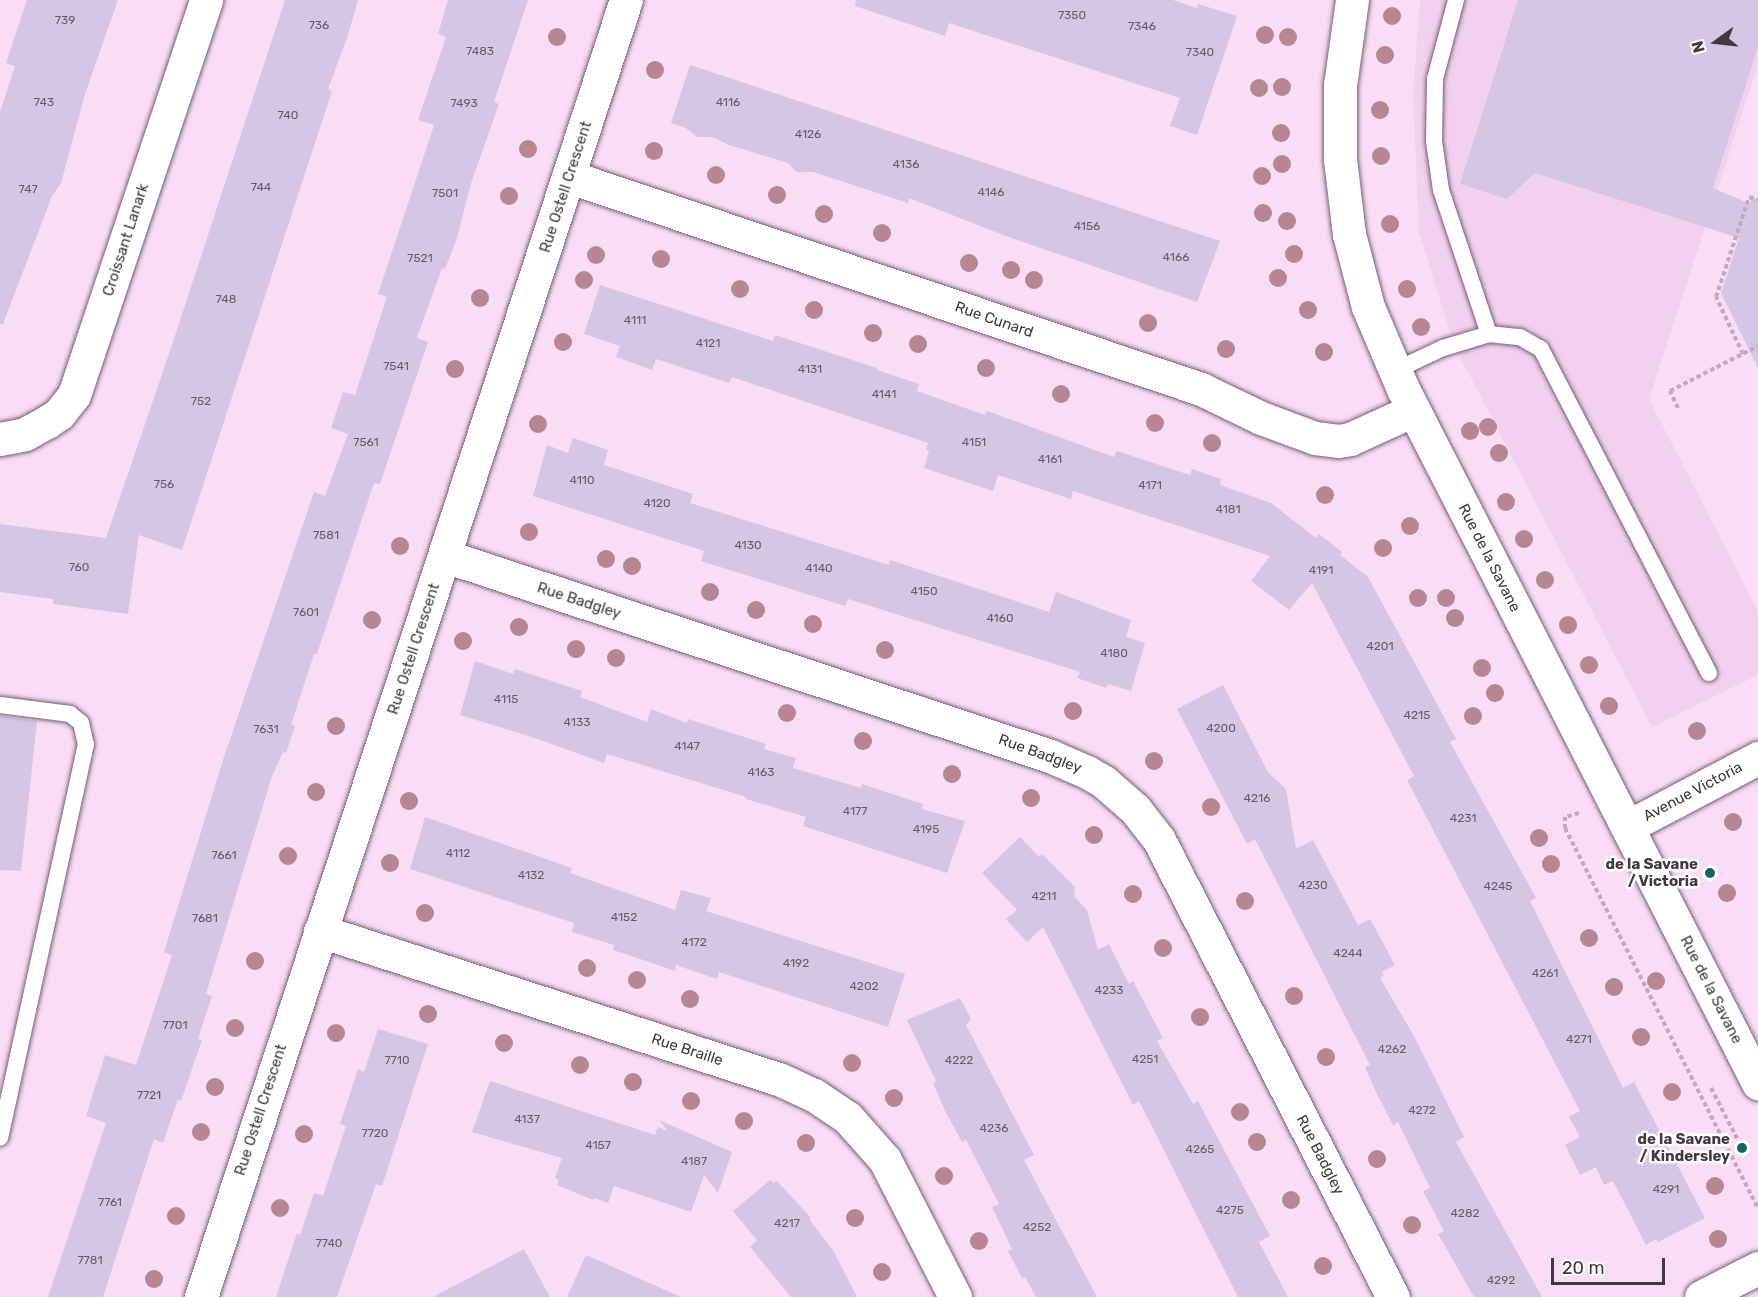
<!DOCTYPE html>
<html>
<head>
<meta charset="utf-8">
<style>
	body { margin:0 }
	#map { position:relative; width:1758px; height:1297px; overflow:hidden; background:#f8ddf4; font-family:Rubik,sans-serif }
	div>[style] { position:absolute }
	.built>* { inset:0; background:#f2d1ee }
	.building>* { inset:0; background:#d5c7e4 }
	.path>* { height:4px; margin-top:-2px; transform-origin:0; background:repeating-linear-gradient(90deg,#c1abbd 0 4.5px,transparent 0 7.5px) }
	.roads { filter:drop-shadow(0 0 2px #765f74) drop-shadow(0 0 2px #765f74) }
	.service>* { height:16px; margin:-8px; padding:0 8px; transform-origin:8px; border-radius:8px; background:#fff }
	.minor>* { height:33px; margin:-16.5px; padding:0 16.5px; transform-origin:16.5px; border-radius:16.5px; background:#fff }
	.tertiary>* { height:33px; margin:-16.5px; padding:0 16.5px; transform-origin:16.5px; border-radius:16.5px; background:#fff }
	.trees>* { width:18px; height:18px; margin:-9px; border-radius:50%; background:#b68693 }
	.dots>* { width:16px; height:16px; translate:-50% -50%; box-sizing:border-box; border:3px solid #fff; border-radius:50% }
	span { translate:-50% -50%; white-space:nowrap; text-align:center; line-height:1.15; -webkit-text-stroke:5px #fff; paint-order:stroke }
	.number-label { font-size:12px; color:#675c6a }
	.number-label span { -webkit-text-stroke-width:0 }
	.street-label { font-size:15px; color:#423841 }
	.poi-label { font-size:15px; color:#423841; font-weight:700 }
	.right { translate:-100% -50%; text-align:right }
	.north { position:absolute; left:1686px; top:12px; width:60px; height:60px; -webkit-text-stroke:4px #fff; paint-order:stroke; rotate:255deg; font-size:16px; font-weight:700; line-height:24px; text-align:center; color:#423841 }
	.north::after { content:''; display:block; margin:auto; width:21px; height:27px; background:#423841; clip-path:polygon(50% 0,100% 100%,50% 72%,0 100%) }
	.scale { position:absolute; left:1551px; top:1258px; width:114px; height:27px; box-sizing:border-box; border:3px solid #423841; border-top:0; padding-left:8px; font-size:18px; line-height:21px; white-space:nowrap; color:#423841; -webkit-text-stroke:4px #fff; paint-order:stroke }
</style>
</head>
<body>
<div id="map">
	<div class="built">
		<div style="clip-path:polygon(1420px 0,1758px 0,1758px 65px,1649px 399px,1758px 611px,1758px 675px,1652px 727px,1454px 345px,1419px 232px,1413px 95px)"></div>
	</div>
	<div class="building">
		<div style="clip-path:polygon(27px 0,118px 0,85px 94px,61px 183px,52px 196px,3px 324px,0 324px,0 112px,15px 66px,6px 63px)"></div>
		<div style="clip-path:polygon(285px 0,358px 0,348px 35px,328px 89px,332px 91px,182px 550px,139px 535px,128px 614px,53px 604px,53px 599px,0 592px,0 524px,106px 538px,171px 348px)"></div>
		<div style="clip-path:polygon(448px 0,528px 0,494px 102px,499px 104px,471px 183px,457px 238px,445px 269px,442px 268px,417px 338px,428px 342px,380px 484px,374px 483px,317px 654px,314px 654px,291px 725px,295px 726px,286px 753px,283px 752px,272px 776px,206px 994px,212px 996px,198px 1039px,202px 1040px,181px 1101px,178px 1099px,163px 1143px,154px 1139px,103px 1297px,48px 1297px,106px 1123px,86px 1116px,105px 1055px,136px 1065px,172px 955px,164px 952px,223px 760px,314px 492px,325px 496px,348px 434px,331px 428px,343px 392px,355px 395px,387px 297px,378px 294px,434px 125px,418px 120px,446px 37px,438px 34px)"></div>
		<div style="clip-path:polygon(856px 0,1173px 0,1197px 8px,1198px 4px,1237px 16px,1197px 135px,1170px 126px,1180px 98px,949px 23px,945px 36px,855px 6px)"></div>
		<div style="clip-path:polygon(1518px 0,1758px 0,1758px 47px,1713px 188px,1750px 204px,1752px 198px,1758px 199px,1758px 368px,1721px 293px,1739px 238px,1535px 173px,1507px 199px,1460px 184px)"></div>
		<div style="clip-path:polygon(690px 65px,1220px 241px,1197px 302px,1003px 235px,909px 198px,908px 203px,813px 172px,797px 172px,788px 163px,729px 145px,713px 137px,697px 137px,686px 128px,671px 123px)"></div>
		<div style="clip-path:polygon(600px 285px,773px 341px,775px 335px,877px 368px,877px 370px,919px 384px,917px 391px,985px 415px,987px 411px,1114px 457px,1117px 451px,1190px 475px,1192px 469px,1221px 479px,1220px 485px,1271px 503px,1316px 538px,1319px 534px,1342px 552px,1340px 555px,1368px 577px,1456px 739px,1450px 742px,1536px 898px,1530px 901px,1623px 1088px,1634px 1082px,1705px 1218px,1658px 1242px,1656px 1239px,1646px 1245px,1613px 1181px,1604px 1185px,1596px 1167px,1580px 1175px,1565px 1145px,1580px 1137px,1569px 1117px,1580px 1111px,1407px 780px,1414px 776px,1312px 583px,1289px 610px,1251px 581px,1270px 556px,1073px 491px,1071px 499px,998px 475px,993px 491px,924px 468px,929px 451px,926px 450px,928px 443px,732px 377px,729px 383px,656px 359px,652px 370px,616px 357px,620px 346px,584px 334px)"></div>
		<div style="clip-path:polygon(573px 438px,608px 450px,604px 465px,693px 494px,690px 503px,889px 565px,890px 560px,1049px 612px,1056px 592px,1131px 620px,1126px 637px,1145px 643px,1131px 691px,1108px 684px,1106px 688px,1077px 678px,1080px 672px,848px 599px,845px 606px,701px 561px,704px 551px,533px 496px,547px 445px,568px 453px)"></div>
		<div style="clip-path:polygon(475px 661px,513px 674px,515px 669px,582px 691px,580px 697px,647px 722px,651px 709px,687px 723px,688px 719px,766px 744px,764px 749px,796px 758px,793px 768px,861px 788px,862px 784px,923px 804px,922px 809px,965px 821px,947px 873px,803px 826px,806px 817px,746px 799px,746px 797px,607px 754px,604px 763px,532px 737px,460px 715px)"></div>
		<div style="clip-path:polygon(1223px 685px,1268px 772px,1286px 789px,1296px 849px,1313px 840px,1358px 925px,1370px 919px,1395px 965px,1382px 972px,1384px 975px,1380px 978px,1414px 1036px,1464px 1137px,1456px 1142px,1542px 1297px,1474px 1297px,1438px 1234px,1444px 1231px,1423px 1191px,1430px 1188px,1398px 1122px,1393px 1125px,1376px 1092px,1365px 1067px,1370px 1065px,1255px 839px,1247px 844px,1177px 709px)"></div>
		<div style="clip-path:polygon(0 716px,37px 721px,21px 871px,0 870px)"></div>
		<div style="clip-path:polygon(425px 817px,572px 868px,570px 873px,675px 910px,681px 890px,711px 898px,706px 911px,905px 974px,888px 1027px,719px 972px,717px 979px,676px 965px,675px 971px,643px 960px,613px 950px,614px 945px,572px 932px,574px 923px,410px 869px)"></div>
		<div style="clip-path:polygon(1020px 837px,1039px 857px,1042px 854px,1075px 887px,1074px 896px,1087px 910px,1098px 950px,1109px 944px,1129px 984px,1133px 981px,1163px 1038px,1157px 1041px,1193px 1104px,1198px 1101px,1270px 1236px,1259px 1242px,1288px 1297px,1238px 1297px,1139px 1101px,1133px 1105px,1043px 927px,1027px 942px,1006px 919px,1017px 910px,982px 873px)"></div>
		<div style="clip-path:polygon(960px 998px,971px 1019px,966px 1025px,1034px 1155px,1024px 1160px,1097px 1297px,1036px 1297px,1025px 1277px,1022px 1278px,1008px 1251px,1012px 1249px,992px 1207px,999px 1204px,966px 1140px,962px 1142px,946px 1113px,933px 1083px,936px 1081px,907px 1020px)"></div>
		<div style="clip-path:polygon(378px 1029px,428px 1044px,382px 1186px,376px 1184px,337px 1297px,276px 1297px,297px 1233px,300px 1235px,314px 1193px,323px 1196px,346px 1126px,340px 1124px,358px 1069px,364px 1072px)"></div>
		<div style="clip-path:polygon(490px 1081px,655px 1135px,658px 1127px,668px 1131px,659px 1120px,732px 1152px,718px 1193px,704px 1175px,691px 1212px,614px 1186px,608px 1203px,594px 1198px,593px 1200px,557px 1185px,559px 1180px,555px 1178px,562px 1158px,472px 1132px)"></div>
		<div style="clip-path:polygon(770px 1180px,774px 1183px,776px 1180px,811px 1218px,809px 1219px,834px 1252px,857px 1297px,791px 1297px,750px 1247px,757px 1240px,733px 1211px)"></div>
		<div style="clip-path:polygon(524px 1249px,550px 1297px,433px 1297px)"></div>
		<div style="clip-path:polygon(586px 1255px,681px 1297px,567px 1297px)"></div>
	</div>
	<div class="path">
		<div style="left:1743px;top:354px;width:63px;rotate:-115.3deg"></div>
		<div style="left:1716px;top:297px;width:105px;rotate:-71.7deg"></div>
		<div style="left:1749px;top:197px;width:9px;rotate:18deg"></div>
		<div style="left:1678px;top:408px;width:19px;rotate:-115deg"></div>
		<div style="left:1670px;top:391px;width:99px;rotate:-27.1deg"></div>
		<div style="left:1579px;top:813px;width:15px;rotate:164deg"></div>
		<div style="left:1565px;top:817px;width:11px;rotate:90deg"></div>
		<div style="left:1565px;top:828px;width:426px;rotate:63.1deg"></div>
		<div style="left:1711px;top:1088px;width:68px;rotate:62.7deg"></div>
	</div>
	<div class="roads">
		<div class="service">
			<div style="left:1456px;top:0;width:82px;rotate:104.9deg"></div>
			<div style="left:1435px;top:79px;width:62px;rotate:90.9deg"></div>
			<div style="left:1434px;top:141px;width:49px;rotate:81.9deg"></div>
			<div style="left:1441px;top:190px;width:152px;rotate:71.6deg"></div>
			<div style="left:1394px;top:371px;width:54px;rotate:-25.1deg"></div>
			<div style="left:1443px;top:348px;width:48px;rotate:-16.9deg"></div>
			<div style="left:1489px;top:334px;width:31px;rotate:6deg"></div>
			<div style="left:1520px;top:337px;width:24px;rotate:30deg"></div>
			<div style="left:1541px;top:349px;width:365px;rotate:62.6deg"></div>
			<div style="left:0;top:705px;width:71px;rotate:7.3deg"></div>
			<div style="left:70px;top:714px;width:14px;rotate:39deg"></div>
			<div style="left:81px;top:723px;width:22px;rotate:77deg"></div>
			<div style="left:86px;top:744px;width:403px;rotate:102.3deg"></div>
		</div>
		<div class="minor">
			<div style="left:570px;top:177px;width:666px;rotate:18.57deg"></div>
			<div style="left:1201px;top:389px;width:67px;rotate:25.8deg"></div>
			<div style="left:1261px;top:418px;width:58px;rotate:20.3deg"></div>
			<div style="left:1315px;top:438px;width:23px;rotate:7deg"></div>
			<div style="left:1338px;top:441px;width:12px;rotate:-9deg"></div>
			<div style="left:1350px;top:439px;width:70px;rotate:-24.4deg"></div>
			<div style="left:0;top:439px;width:25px;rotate:-11deg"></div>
			<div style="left:25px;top:434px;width:25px;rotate:-29deg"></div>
			<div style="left:47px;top:422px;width:14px;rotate:-34deg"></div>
			<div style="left:59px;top:414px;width:24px;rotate:-52deg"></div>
			<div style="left:74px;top:395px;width:416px;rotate:-71.5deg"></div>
			<div style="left:445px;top:556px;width:637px;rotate:18.29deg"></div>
			<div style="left:1050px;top:756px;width:40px;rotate:23.4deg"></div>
			<div style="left:1087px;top:772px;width:20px;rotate:30deg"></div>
			<div style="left:1104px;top:782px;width:41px;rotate:41.1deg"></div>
			<div style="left:1135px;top:809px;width:39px;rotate:52deg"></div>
			<div style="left:1159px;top:840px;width:513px;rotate:62.89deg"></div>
			<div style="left:320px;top:931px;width:482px;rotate:17.9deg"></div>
			<div style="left:779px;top:1079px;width:38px;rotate:25deg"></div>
			<div style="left:814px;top:1095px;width:40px;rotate:34deg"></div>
			<div style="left:847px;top:1117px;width:57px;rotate:48.5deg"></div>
			<div style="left:885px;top:1160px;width:154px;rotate:62.9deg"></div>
			<div style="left:201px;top:1297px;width:1365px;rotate:-71.86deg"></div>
			<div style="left:1701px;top:1297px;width:64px;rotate:-27deg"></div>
		</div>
		<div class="tertiary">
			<div style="left:1352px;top:0;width:86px;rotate:98deg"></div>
			<div style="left:1340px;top:85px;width:74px;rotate:90deg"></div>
			<div style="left:1340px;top:159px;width:76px;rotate:83.2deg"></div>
			<div style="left:1349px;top:234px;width:75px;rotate:75.4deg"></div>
			<div style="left:1368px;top:307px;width:89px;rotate:66.9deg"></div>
			<div style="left:1403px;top:389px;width:780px;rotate:62.91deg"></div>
			<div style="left:1627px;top:827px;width:148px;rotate:-27.8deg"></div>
		</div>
	</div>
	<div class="trees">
		<div style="left:1392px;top:16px"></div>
		<div style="left:1265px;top:35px"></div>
		<div style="left:557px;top:37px"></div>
		<div style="left:1288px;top:37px"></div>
		<div style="left:1385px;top:55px"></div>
		<div style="left:655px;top:70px"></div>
		<div style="left:1282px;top:87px"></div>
		<div style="left:1259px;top:88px"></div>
		<div style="left:1380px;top:110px"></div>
		<div style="left:1281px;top:133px"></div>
		<div style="left:528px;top:149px"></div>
		<div style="left:654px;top:151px"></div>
		<div style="left:1381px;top:156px"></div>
		<div style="left:1282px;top:164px"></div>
		<div style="left:716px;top:175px"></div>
		<div style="left:1262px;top:176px"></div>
		<div style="left:777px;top:195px"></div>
		<div style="left:509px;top:196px"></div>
		<div style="left:1263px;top:213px"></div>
		<div style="left:824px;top:214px"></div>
		<div style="left:1287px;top:221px"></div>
		<div style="left:1390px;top:224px"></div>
		<div style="left:882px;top:233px"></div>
		<div style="left:1294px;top:254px"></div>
		<div style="left:596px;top:255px"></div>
		<div style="left:661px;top:259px"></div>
		<div style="left:969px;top:263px"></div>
		<div style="left:1011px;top:270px"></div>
		<div style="left:1278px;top:278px"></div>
		<div style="left:584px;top:280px"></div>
		<div style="left:1034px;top:280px"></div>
		<div style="left:740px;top:289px"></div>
		<div style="left:1407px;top:289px"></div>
		<div style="left:480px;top:298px"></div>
		<div style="left:814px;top:310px"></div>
		<div style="left:1308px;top:310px"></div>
		<div style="left:1148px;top:323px"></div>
		<div style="left:1421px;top:327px"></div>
		<div style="left:873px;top:333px"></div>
		<div style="left:563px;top:342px"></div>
		<div style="left:918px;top:344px"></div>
		<div style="left:1226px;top:349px"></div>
		<div style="left:1324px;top:352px"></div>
		<div style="left:986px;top:368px"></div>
		<div style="left:455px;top:369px"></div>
		<div style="left:1061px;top:394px"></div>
		<div style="left:1155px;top:423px"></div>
		<div style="left:538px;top:424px"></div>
		<div style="left:1488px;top:427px"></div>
		<div style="left:1470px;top:431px"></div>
		<div style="left:1212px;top:443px"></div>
		<div style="left:1499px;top:453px"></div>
		<div style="left:1325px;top:495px"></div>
		<div style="left:1506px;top:502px"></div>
		<div style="left:1410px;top:526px"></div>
		<div style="left:529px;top:532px"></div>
		<div style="left:1524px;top:539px"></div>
		<div style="left:400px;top:546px"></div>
		<div style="left:1383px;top:548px"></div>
		<div style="left:606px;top:559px"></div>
		<div style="left:632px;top:566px"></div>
		<div style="left:1545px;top:580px"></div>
		<div style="left:710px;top:592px"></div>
		<div style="left:1418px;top:598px"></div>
		<div style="left:1446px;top:598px"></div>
		<div style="left:756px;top:610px"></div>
		<div style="left:1455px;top:618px"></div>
		<div style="left:372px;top:620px"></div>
		<div style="left:813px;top:624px"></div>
		<div style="left:1568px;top:625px"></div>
		<div style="left:519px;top:627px"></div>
		<div style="left:463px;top:641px"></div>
		<div style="left:576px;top:649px"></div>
		<div style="left:885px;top:650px"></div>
		<div style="left:616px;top:658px"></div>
		<div style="left:1589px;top:665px"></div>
		<div style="left:1482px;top:668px"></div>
		<div style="left:1495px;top:693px"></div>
		<div style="left:1609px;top:706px"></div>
		<div style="left:1073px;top:711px"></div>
		<div style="left:787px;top:713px"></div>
		<div style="left:1473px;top:716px"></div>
		<div style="left:336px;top:726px"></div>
		<div style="left:1697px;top:731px"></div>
		<div style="left:863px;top:741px"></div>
		<div style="left:1154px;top:761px"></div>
		<div style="left:952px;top:774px"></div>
		<div style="left:316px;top:792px"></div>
		<div style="left:1031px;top:798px"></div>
		<div style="left:409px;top:801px"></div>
		<div style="left:1211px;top:807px"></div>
		<div style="left:1733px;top:822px"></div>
		<div style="left:1094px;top:835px"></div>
		<div style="left:1539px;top:838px"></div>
		<div style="left:288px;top:856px"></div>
		<div style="left:390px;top:863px"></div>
		<div style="left:1551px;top:864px"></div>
		<div style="left:1727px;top:893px"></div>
		<div style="left:1133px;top:894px"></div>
		<div style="left:1245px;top:901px"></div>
		<div style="left:425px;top:913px"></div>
		<div style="left:1589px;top:938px"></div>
		<div style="left:1163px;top:948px"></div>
		<div style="left:255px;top:961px"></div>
		<div style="left:587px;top:968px"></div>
		<div style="left:637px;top:980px"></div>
		<div style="left:1656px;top:981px"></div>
		<div style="left:1614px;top:987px"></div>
		<div style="left:1294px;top:996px"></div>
		<div style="left:690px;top:999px"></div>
		<div style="left:428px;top:1014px"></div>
		<div style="left:1200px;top:1017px"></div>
		<div style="left:235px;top:1028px"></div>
		<div style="left:336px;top:1033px"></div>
		<div style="left:1641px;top:1037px"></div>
		<div style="left:504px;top:1043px"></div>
		<div style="left:1326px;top:1057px"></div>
		<div style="left:852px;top:1063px"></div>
		<div style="left:580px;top:1065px"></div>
		<div style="left:633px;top:1082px"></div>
		<div style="left:215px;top:1087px"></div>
		<div style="left:1672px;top:1092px"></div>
		<div style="left:894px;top:1098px"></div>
		<div style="left:691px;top:1101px"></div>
		<div style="left:1240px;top:1112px"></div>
		<div style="left:744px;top:1121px"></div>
		<div style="left:201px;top:1132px"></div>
		<div style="left:304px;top:1134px"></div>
		<div style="left:1257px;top:1142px"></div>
		<div style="left:806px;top:1143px"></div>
		<div style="left:1377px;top:1159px"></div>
		<div style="left:944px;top:1176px"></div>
		<div style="left:1715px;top:1186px"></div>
		<div style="left:1291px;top:1200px"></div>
		<div style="left:280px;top:1208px"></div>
		<div style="left:176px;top:1216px"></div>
		<div style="left:855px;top:1218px"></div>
		<div style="left:1412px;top:1225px"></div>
		<div style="left:1718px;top:1239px"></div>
		<div style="left:979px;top:1241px"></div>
		<div style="left:1323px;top:1266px"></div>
		<div style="left:882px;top:1272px"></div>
		<div style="left:154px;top:1279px"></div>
	</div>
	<div class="dots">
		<div style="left:1710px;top:873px;background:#16626e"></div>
		<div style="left:1742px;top:1148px;background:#16626e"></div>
	</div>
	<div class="number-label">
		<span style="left:1072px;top:16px">7350</span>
		<span style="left:65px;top:21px">739</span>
		<span style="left:319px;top:26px">736</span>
		<span style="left:1142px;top:27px">7346</span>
		<span style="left:480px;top:52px">7483</span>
		<span style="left:1200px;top:53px">7340</span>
		<span style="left:44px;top:103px">743</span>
		<span style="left:728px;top:103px">4116</span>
		<span style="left:464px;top:104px">7493</span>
		<span style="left:288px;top:116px">740</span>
		<span style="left:808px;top:135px">4126</span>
		<span style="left:906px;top:165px">4136</span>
		<span style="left:261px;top:188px">744</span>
		<span style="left:28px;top:190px">747</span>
		<span style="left:991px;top:193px">4146</span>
		<span style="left:445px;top:194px">7501</span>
		<span style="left:1087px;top:227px">4156</span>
		<span style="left:1176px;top:258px">4166</span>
		<span style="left:420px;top:259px">7521</span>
		<span style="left:226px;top:300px">748</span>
		<span style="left:635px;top:321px">4111</span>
		<span style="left:708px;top:344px">4121</span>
		<span style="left:396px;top:367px">7541</span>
		<span style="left:810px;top:370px">4131</span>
		<span style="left:884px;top:395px">4141</span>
		<span style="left:201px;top:402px">752</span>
		<span style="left:366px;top:443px">7561</span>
		<span style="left:974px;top:443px">4151</span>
		<span style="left:1050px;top:460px">4161</span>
		<span style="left:582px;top:481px">4110</span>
		<span style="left:164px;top:485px">756</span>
		<span style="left:1150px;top:486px">4171</span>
		<span style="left:657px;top:504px">4120</span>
		<span style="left:1228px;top:510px">4181</span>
		<span style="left:326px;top:536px">7581</span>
		<span style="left:748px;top:546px">4130</span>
		<span style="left:79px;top:568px">760</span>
		<span style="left:819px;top:569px">4140</span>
		<span style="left:1321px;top:571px">4191</span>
		<span style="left:924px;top:592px">4150</span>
		<span style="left:306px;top:613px">7601</span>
		<span style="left:1000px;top:619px">4160</span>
		<span style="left:1380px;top:647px">4201</span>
		<span style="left:1114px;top:654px">4180</span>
		<span style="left:506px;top:700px">4115</span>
		<span style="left:1417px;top:716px">4215</span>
		<span style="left:577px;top:723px">4133</span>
		<span style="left:1221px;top:729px">4200</span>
		<span style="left:266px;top:730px">7631</span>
		<span style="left:687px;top:747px">4147</span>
		<span style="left:761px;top:773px">4163</span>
		<span style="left:1257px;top:799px">4216</span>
		<span style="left:855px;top:812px">4177</span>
		<span style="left:1463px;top:819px">4231</span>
		<span style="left:926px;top:830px">4195</span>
		<span style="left:458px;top:854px">4112</span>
		<span style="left:224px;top:856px">7661</span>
		<span style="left:531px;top:876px">4132</span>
		<span style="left:1313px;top:886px">4230</span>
		<span style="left:1498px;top:887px">4245</span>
		<span style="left:1044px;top:897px">4211</span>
		<span style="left:624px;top:918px">4152</span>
		<span style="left:205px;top:919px">7681</span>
		<span style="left:694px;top:943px">4172</span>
		<span style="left:1348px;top:954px">4244</span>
		<span style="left:796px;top:964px">4192</span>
		<span style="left:1545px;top:974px">4261</span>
		<span style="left:864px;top:987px">4202</span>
		<span style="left:1109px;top:991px">4233</span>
		<span style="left:175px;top:1026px">7701</span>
		<span style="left:1579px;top:1040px">4271</span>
		<span style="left:1392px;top:1050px">4262</span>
		<span style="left:1145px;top:1060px">4251</span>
		<span style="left:397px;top:1061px">7710</span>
		<span style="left:959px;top:1061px">4222</span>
		<span style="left:149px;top:1096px">7721</span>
		<span style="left:1422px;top:1111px">4272</span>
		<span style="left:527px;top:1120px">4137</span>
		<span style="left:994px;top:1129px">4236</span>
		<span style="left:375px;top:1134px">7720</span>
		<span style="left:598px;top:1146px">4157</span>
		<span style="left:1200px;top:1150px">4265</span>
		<span style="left:694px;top:1162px">4187</span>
		<span style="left:1666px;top:1190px">4291</span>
		<span style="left:110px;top:1203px">7761</span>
		<span style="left:1230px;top:1211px">4275</span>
		<span style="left:1465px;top:1214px">4282</span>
		<span style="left:787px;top:1224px">4217</span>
		<span style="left:1037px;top:1228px">4252</span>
		<span style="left:329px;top:1244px">7740</span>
		<span style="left:90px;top:1261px">7781</span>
		<span style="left:1501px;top:1281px">4292</span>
	</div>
	<div class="street-label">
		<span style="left:566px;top:187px;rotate:-72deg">Rue Ostell Crescent</span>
		<span style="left:126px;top:240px;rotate:-72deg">Croissant Lanark</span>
		<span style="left:994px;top:320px;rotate:19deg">Rue Cunard</span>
		<span style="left:1489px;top:558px;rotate:63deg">Rue de la Savane</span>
		<span style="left:579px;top:601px;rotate:18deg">Rue Badgley</span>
		<span style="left:414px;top:649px;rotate:-72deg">Rue Ostell Crescent</span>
		<span style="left:1040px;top:754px;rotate:20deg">Rue Badgley</span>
		<span style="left:1693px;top:792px;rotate:-28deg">Avenue Victoria</span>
		<span style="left:1711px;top:990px;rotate:63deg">Rue de la Savane</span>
		<span style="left:687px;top:1050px;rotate:18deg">Rue Braille</span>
		<span style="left:261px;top:1110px;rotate:-72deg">Rue Ostell Crescent</span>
		<span style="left:1320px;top:1155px;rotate:63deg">Rue Badgley</span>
	</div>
	<div class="poi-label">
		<span class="right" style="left:1698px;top:873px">de la Savane<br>/ Victoria</span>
		<span class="right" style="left:1730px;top:1148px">de la Savane<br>/ Kindersley</span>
	</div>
	<div class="north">N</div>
	<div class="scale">20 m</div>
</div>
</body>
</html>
